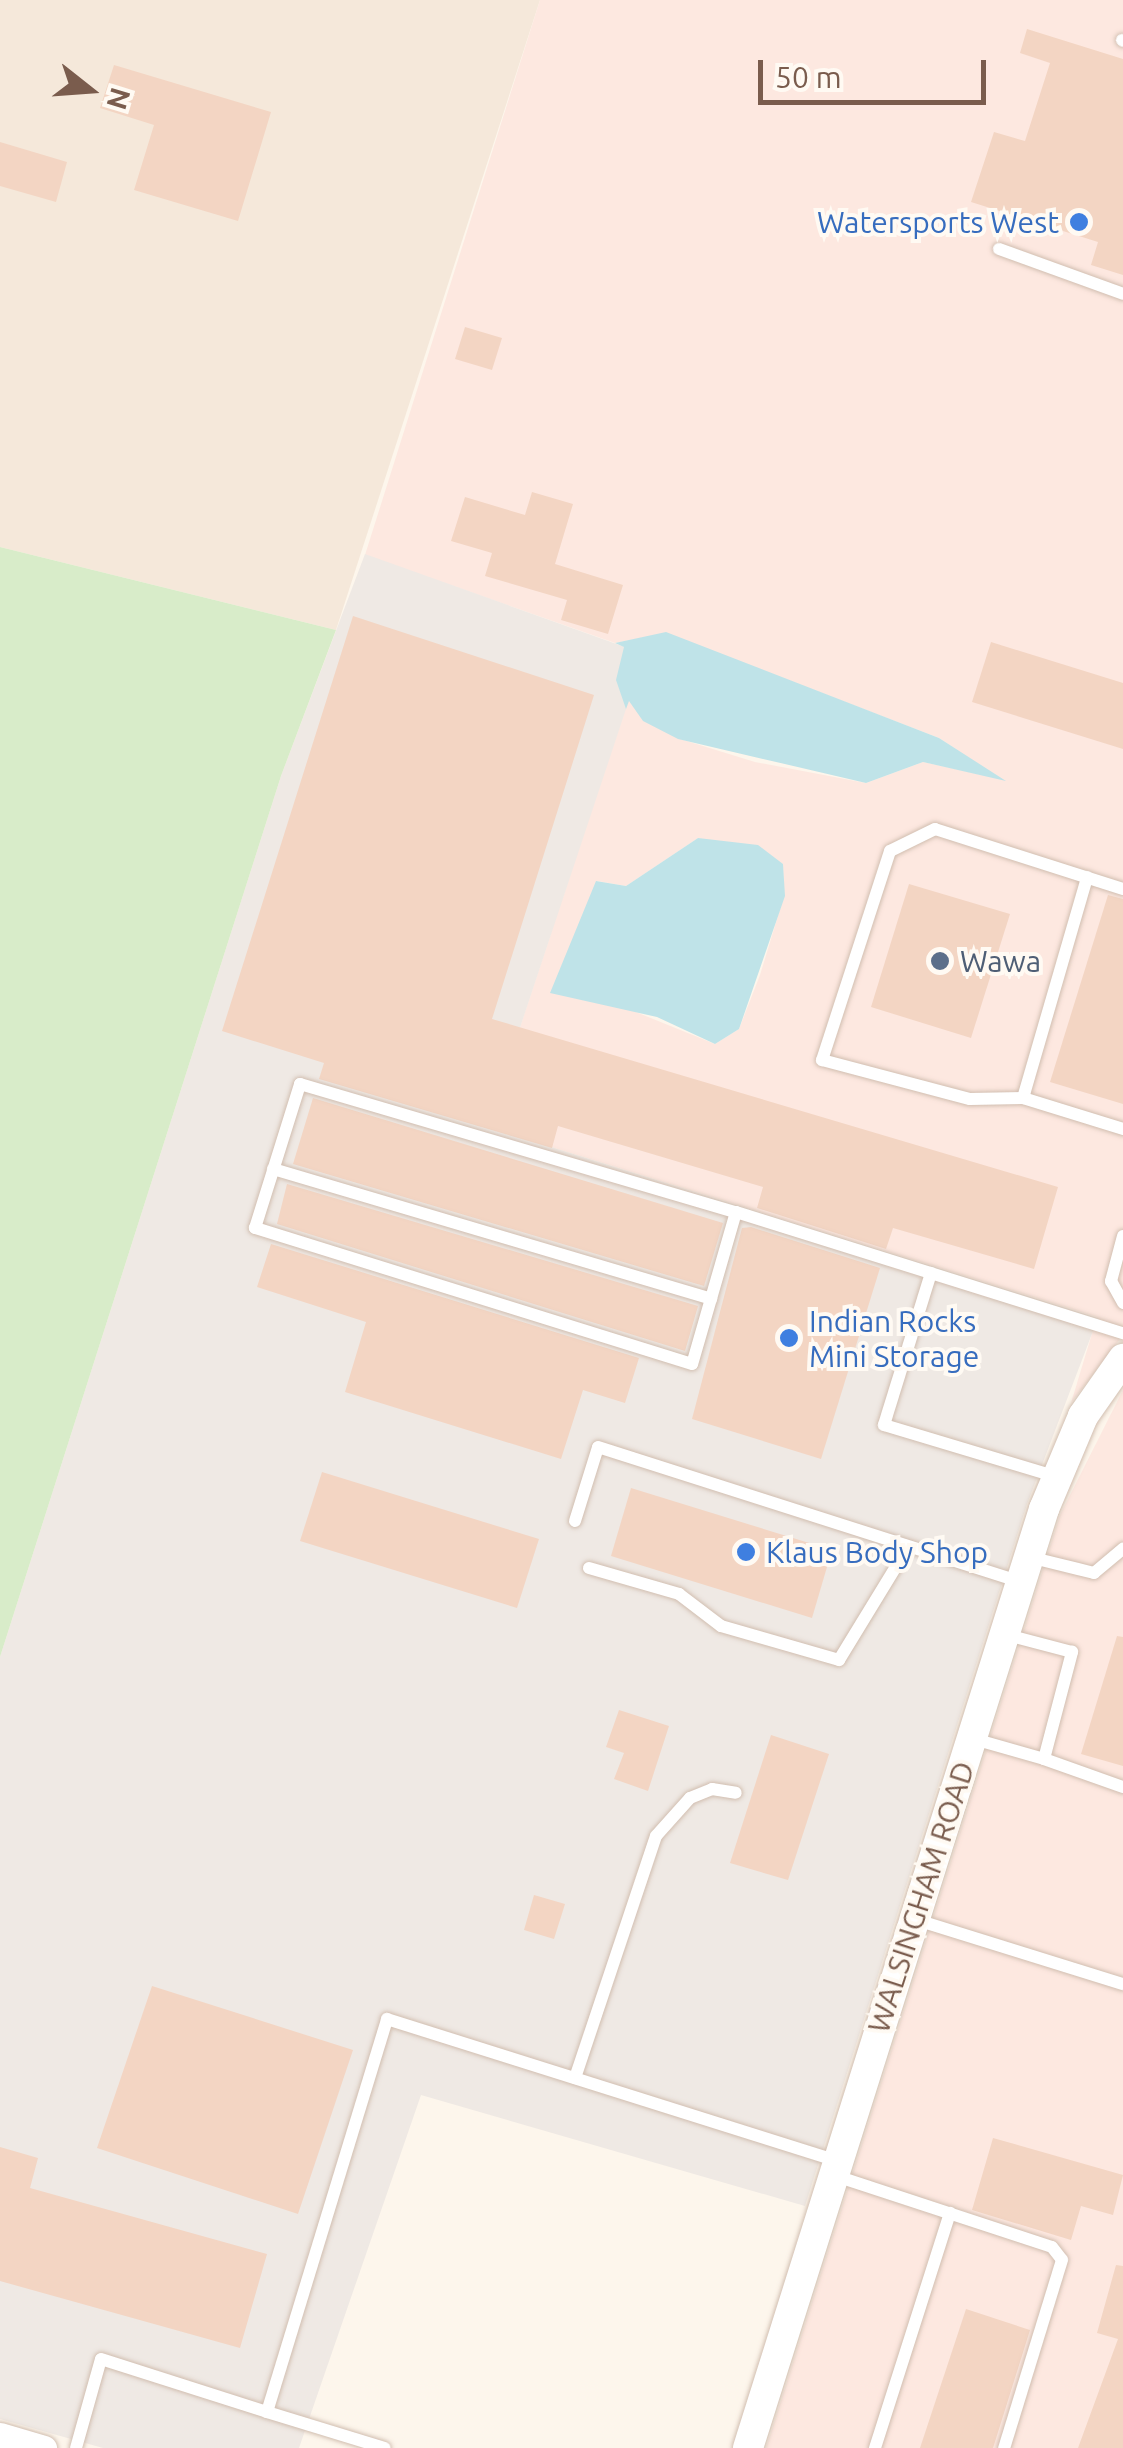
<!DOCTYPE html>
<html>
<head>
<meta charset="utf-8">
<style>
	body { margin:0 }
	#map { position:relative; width:1123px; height:2448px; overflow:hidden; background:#fdf6ec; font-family:Ubuntu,sans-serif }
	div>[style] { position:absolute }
	.residential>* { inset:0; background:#f5e8da }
	.commercial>* { inset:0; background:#fde8e0 }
	.industrial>* { inset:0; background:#efe9e4 }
	.green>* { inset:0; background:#d8ecc9 }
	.water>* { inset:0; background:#bfe3e8 }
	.building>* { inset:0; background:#f3d5c3 }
	.roads { filter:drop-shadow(0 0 2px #d1beb0) drop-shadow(0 0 2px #d1beb0) }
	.service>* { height:12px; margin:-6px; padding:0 6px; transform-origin:6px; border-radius:6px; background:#fff }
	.minor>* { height:25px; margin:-12.5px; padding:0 12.5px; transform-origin:12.5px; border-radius:12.5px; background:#fff }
	.tertiary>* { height:30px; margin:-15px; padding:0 15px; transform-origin:15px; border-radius:15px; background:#fff }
	.dots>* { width:28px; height:28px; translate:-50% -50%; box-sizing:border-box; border:5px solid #fffaf3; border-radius:50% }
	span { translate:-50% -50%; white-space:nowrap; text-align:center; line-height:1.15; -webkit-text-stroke:8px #fffaf3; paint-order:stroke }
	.shop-label { font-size:30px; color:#366cbe }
	.right { translate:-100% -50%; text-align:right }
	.left { translate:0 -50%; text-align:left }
	.service-label { font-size:30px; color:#4e5e75 }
	.street-label { font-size:30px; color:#7a5c4d }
	.north { position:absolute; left:40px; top:40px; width:100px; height:100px; -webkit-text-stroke:8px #fffaf3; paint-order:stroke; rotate:107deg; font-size:28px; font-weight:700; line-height:40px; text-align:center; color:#7a5c4d }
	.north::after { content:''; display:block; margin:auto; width:35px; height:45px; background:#7a5c4d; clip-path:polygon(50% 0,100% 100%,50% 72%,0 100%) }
	.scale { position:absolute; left:758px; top:60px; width:228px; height:45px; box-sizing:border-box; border:5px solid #7a5c4d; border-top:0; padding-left:12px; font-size:30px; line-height:35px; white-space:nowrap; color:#7a5c4d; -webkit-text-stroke:8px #fffaf3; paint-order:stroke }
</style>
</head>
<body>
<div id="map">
	<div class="residential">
		<div style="clip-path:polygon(0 0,540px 0,336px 630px,0 547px)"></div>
	</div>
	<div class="commercial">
		<div style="clip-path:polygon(evenodd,540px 0,1123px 0,1123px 1335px,1071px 1403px,1097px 1317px,487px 1127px,628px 700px,677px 738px,755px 762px,866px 783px,923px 762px,1001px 779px,939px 738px,666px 633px,615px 643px,365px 555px,540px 0,698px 838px,783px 864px,784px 896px,760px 975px,739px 1029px,715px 1044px,626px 1008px,597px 881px,626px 886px,698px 838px)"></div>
		<div style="clip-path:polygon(1123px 1390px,1123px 2448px,766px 2448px,1060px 1515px)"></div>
	</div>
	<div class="industrial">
		<div style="clip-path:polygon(365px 554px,625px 647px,626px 709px,487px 1127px,1098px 1318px,1027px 1504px,805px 2206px,421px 2095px,299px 2448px,103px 2448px,0 2419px,0 1657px,281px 776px)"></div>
	</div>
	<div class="green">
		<div style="clip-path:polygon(0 547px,336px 630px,281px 776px,0 1657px)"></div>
	</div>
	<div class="water">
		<div style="clip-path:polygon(666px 632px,939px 738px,1006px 781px,923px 762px,866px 783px,678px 739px,643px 721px,629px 701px,626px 709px,616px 680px,624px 647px,615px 643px)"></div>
		<div style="clip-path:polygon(698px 838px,758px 845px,783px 864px,785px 896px,739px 1029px,715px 1044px,657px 1017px,550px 993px,596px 881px,626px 886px)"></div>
	</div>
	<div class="building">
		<div style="clip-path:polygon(1027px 29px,1123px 59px,1123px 275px,1091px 265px,1098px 242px,971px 202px,994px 132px,1025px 141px,1050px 63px,1020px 53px)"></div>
		<div style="clip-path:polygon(114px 65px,271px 112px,238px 221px,134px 190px,154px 125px,100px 108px)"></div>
		<div style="clip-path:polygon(0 142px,67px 162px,56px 202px,0 186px)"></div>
		<div style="clip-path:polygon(465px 327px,502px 338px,492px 370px,455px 359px)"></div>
		<div style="clip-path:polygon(532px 492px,573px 504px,555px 564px,623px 585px,608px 634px,561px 620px,567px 600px,485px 576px,492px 553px,451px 541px,465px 497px,525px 515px)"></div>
		<div style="clip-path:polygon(353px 616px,594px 695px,492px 1019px,1058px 1187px,1034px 1269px,893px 1228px,886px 1249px,757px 1208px,763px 1187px,558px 1126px,552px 1148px,319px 1079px,324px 1063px,222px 1031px)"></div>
		<div style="clip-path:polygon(991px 642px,1123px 683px,1123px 749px,972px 702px)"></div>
		<div style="clip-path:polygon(909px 884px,1010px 914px,971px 1038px,871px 1007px)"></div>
		<div style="clip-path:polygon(1108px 895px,1123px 899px,1123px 1104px,1050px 1082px)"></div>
		<div style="clip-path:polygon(313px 1098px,723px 1223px,704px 1286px,293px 1164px)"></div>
		<div style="clip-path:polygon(287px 1184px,698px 1306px,685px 1351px,277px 1224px)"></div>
		<div style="clip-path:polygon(751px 1227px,880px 1268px,821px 1459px,692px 1419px,742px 1228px)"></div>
		<div style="clip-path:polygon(271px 1244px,639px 1358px,625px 1403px,583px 1390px,561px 1459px,345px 1392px,366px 1322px,257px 1287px)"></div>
		<div style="clip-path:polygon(322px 1472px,539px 1539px,517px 1608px,300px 1541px)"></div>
		<div style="clip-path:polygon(631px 1488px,832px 1550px,812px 1618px,611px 1556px)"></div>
		<div style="clip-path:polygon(1117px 1636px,1123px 1637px,1123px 1766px,1081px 1754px)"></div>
		<div style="clip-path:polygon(619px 1710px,669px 1726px,648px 1791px,614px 1779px,624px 1753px,606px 1747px)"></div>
		<div style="clip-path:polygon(771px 1735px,829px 1754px,788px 1880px,730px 1863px)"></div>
		<div style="clip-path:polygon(534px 1895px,565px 1904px,554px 1939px,524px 1930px)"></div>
		<div style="clip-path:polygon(152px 1986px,353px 2050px,298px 2214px,97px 2148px)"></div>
		<div style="clip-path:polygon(993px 2138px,1123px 2175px,1113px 2215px,1081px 2206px,1071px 2240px,972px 2210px)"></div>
		<div style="clip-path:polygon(0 2147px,38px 2158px,30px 2188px,267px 2254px,240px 2348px,0 2281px)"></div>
		<div style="clip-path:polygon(1116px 2265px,1123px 2266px,1123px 2448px,1078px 2448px,1118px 2339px,1097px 2333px)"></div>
		<div style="clip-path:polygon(966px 2309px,1030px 2330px,993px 2448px,920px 2448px)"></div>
	</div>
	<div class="roads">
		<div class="service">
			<div style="left:1122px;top:40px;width:1px;rotate:45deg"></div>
			<div style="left:999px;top:249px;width:132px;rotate:19.9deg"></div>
			<div style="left:1123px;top:889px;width:197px;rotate:-162.3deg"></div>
			<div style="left:935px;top:829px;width:50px;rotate:153.9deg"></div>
			<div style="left:890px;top:851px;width:220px;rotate:108deg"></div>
			<div style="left:822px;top:1060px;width:153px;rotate:14.8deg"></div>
			<div style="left:970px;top:1099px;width:53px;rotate:-1.1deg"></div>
			<div style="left:1023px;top:1098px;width:105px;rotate:17.2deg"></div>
			<div style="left:1023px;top:1098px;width:230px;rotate:-73.8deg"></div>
			<div style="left:273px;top:1169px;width:457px;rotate:16.5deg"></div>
			<div style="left:736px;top:1212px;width:158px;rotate:106.1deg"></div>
			<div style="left:692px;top:1364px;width:458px;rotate:-162.7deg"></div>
			<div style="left:255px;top:1228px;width:151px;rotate:-72.6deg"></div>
			<div style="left:300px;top:1084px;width:454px;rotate:16.4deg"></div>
			<div style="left:736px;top:1212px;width:405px;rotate:17.4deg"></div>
			<div style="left:1123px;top:1236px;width:47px;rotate:104.9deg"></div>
			<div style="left:1111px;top:1281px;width:25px;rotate:61deg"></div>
			<div style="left:931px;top:1273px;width:159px;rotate:107.2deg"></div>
			<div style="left:884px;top:1425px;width:181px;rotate:16.7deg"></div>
			<div style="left:575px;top:1521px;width:77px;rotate:-72.7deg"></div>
			<div style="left:598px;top:1447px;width:444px;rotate:17.7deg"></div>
			<div style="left:1029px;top:1557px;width:67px;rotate:13.8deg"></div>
			<div style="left:1094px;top:1573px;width:38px;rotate:-40deg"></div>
			<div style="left:589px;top:1568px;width:94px;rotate:16.1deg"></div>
			<div style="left:679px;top:1594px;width:53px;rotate:37.3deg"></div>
			<div style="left:721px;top:1626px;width:123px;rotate:16.1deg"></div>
			<div style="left:839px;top:1660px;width:132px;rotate:-58.6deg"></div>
			<div style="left:974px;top:1739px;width:73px;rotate:15.9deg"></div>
			<div style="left:1044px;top:1759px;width:111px;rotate:-75.3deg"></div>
			<div style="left:1072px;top:1652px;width:67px;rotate:-165.3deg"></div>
			<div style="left:1044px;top:1759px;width:84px;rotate:19.5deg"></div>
			<div style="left:917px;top:1920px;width:216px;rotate:17.3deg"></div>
			<div style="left:575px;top:2078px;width:255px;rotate:-71.5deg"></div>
			<div style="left:656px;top:1836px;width:51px;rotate:-48.2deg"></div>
			<div style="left:690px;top:1798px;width:24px;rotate:-22deg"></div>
			<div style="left:712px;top:1789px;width:24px;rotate:9deg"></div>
			<div style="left:836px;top:2176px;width:227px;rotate:18.2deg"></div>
			<div style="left:1052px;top:2247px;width:16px;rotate:52deg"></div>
			<div style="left:1062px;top:2260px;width:197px;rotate:107.1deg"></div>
			<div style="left:267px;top:2412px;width:123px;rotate:17deg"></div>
			<div style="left:76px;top:2448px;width:92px;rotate:-74.3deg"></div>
			<div style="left:101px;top:2359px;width:174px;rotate:17.7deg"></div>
			<div style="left:267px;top:2412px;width:411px;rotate:-73deg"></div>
			<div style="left:387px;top:2019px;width:473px;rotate:17.5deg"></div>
			<div style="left:875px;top:2448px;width:247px;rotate:-72.3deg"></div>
		</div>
		<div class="minor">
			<div style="left:0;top:2435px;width:46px;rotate:16.5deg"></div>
		</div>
		<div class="tertiary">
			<div style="left:748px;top:2448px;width:985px;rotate:-72.5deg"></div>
			<div style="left:1044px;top:1509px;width:101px;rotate:-67.2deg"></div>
			<div style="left:1083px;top:1416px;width:70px;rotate:-54.9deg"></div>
		</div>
	</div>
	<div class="dots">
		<div style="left:1079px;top:222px;background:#3f7fe0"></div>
		<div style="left:940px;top:961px;background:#5c6f8a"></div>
		<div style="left:789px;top:1338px;background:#3f7fe0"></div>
		<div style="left:746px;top:1552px;background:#3f7fe0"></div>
	</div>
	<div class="shop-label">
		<span class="right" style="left:1059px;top:222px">Watersports West</span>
		<span class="left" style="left:809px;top:1338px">Indian Rocks<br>Mini Storage</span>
		<span class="left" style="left:766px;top:1552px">Klaus Body Shop</span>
	</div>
	<div class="service-label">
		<span class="left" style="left:960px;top:961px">Wawa</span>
	</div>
	<div class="street-label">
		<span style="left:921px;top:1897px;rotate:-72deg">WALSINGHAM ROAD</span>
	</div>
	<div class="north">N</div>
	<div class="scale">50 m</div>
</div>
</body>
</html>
